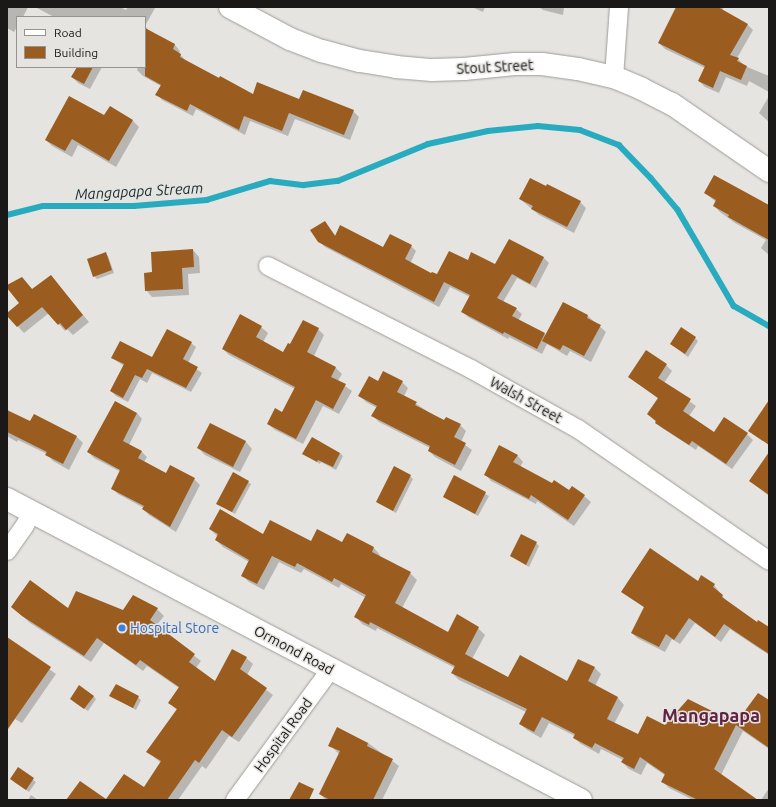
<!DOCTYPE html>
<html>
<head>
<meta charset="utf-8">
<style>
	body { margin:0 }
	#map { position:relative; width:776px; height:807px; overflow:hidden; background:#e5e4e0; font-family:Ubuntu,sans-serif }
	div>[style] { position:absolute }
	.shadow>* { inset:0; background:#0003 }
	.stream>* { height:5.5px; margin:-2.75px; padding:0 2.75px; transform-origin:2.75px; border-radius:2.75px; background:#29abbf }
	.building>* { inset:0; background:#9b5d1f }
	.roads { filter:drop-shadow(0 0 1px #9d9c98) drop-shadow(0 0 1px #9d9c98) }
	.street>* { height:18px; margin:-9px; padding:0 9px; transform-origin:9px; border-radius:9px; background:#fff }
	.secondary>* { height:22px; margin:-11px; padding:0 11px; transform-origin:11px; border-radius:11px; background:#fff }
	.dots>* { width:11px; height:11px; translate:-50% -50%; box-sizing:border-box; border:2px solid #e5e4e0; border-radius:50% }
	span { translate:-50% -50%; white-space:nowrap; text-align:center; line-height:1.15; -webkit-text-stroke:3px #e5e4e0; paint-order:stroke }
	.street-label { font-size:14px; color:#1a1918 }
	.shop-label { font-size:14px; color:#366cbe }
	.left { translate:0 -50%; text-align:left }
	.water-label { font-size:15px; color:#182d31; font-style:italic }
	.district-label { font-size:18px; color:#602142; font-weight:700 }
	.frame { position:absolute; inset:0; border:8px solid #1a1918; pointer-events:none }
	.legend { position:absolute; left:16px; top:16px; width:130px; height:52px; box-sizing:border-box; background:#e5e4e0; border:1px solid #949390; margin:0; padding:5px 7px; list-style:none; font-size:12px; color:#1a1918 }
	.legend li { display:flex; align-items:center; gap:8px; height:20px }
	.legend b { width:20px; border:1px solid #949390 }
</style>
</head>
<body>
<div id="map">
	<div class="shadow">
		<div style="clip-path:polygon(7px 7px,28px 7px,23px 17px,17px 17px,17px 27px,14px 32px,7px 28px)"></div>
		<div style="clip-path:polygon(35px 7px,120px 7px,126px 10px,128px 7px,154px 7px,155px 8px,145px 26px,150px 32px,175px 45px,180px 51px,179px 53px,186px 61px,253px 95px,300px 100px,353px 111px,359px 117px,350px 140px,295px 119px,288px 136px,250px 121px,245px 135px,196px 109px,193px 116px,162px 100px,157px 94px,161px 86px,143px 76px,137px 70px,138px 67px,145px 67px,145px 17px,54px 17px)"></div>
		<div style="clip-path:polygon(472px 7px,485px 7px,483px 12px)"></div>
		<div style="clip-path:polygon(539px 7px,564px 7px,563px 15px,543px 10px)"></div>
		<div style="clip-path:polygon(687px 7px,724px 7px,722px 11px,747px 24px,753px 30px,737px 58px,745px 66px,769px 76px,769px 92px,749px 81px,747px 86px,726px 77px,719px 93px,705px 87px,699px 81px,705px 68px,665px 49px,659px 43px)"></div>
		<div style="clip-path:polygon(78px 67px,102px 67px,90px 89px,78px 83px,72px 77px)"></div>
		<div style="clip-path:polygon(769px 96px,769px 122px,759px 113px)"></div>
		<div style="clip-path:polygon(110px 108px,133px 121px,139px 127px,116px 167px,78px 145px,72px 157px,52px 146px,46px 140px,105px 117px)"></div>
		<div style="clip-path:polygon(705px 193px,769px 207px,769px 255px,761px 248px,766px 240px,735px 223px,720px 212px,714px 206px,716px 202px)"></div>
		<div style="clip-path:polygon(520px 199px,580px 202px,586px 208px,574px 233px,539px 215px)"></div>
		<div style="clip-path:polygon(325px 222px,336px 236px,384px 248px,411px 246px,416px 251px,410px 264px,431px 275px,438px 276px,468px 261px,496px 266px,509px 240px,544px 258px,549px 263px,536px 288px,517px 278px,503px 302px,516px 309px,522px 314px,518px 321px,546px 335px,563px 303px,588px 316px,606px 332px,591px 362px,570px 351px,567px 356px,547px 344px,542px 354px,509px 337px,508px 339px,468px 317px,462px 311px,470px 297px,450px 287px,439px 307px,325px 247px,319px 241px)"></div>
		<div style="clip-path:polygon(193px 250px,199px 257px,200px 273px,188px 274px,189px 295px,152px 297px,146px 290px,153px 273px)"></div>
		<div style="clip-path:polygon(105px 253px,108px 256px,114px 273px,97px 279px,94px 276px)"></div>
		<div style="clip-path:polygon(50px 276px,89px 322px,73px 335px,67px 329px,65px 331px,49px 313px,24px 333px,7px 315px,21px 303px,7px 287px,22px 278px,33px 290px)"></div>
		<div style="clip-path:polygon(261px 327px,268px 333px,263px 342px,283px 353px,290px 345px,318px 329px,324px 335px,314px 356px,336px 368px,342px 374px,338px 381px,352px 391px,339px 414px,323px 406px,303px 444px,275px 430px,268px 424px,283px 414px,295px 389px,229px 355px,223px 349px)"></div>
		<div style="clip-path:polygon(695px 338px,698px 341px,688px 357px,671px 344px)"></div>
		<div style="clip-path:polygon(191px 343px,196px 347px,188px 363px,202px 373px,191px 392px,152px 373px,147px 383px,140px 379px,128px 402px,116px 396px,111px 391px,124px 366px,112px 358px,153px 358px)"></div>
		<div style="clip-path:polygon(666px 365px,672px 371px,664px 383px,696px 406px,689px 416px,714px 433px,747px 434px,753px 440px,732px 469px,698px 446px,696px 450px,662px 428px,648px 414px,659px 399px,629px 377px)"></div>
		<div style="clip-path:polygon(379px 382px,402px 382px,408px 388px,404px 396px,444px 422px,460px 425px,466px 431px,461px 442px,472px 450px,461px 471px,435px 457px,429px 451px,430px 448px,379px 422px,373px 416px,377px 408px,366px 402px,360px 396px)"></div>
		<div style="clip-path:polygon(7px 411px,30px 422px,34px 415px,77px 437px,83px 443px,69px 470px,53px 461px,47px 454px,18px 440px,17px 442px,7px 436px)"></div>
		<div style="clip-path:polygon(137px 413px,142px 419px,129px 445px,141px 451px,147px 457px,144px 462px,167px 474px,194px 479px,200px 485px,176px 532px,149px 515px,143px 509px,144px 508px,118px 494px,112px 488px,121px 472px,94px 458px,88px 452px)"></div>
		<div style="clip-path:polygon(211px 424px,246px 442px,252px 449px,240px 472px,205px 455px,198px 448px)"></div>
		<div style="clip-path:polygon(340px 453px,343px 456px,336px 470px,321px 462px,320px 464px,304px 454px)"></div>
		<div style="clip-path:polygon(769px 453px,769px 496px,750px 481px)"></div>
		<div style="clip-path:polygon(517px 455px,523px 462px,520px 467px,552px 484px,584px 496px,591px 502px,574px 526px,537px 501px,536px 504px,491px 481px,485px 474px)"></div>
		<div style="clip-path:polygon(410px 476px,413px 479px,396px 513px,377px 502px)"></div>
		<div style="clip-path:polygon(454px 477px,489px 496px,478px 516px,444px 497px)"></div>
		<div style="clip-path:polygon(248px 482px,251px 484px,235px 514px,218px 504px)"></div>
		<div style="clip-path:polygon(210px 529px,312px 543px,343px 543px,374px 548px,380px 555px,379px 557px,410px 573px,417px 580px,402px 608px,448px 633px,478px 628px,485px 635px,472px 659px,509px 679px,567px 682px,594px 667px,601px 674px,595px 686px,618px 698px,624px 705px,614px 724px,638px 736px,665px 727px,737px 725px,769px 702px,769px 749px,743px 731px,721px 775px,756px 800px,693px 800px,669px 788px,662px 781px,666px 776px,647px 763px,641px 775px,629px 769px,622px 762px,623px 760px,601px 749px,599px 754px,581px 744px,574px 738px,575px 736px,549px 723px,541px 738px,527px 730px,520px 724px,526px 712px,459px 680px,452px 673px,455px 668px,377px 628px,376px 631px,362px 624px,356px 617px,366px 598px,341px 584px,339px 588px,304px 569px,301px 573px,279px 562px,264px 590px,249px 582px,242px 575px,249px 562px,223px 547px,216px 540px,218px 537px)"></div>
		<div style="clip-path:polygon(536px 543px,539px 546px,529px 567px,511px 556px)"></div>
		<div style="clip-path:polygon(698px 582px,714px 585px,727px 602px,757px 623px,769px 628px,769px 655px,730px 629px,721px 642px,695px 623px,680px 644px,672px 639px,665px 652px,637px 638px,632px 633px,645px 608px,622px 592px)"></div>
		<div style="clip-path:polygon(133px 597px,157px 609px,164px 616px,156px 626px,201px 661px,196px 668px,216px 682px,246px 658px,253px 664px,247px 675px,273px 695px,239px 742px,229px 736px,206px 769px,202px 766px,178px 800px,107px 800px,144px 789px,161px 763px,148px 752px,177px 710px,169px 702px,179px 688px,147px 666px,143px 671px,104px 643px,91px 662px,30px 623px,19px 613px,69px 609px,123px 611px)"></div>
		<div style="clip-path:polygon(7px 638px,56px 674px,22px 723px,15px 719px,7px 731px)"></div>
		<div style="clip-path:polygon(93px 696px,96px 699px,88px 711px,74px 702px)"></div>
		<div style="clip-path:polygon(111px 696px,138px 697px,141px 700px,136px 710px)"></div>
		<div style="clip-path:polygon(338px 729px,368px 743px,399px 766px,382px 800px,326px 800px,320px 794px,339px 754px,330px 745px)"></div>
		<div style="clip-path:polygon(18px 769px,36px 782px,29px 792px,14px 782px)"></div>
		<div style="clip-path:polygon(769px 788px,769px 800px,761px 800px)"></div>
		<div style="clip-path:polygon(31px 795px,38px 800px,28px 800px)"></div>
	</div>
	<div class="stream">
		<div style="left:7px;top:215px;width:37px;rotate:-14deg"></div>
		<div style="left:43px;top:206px;width:91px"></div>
		<div style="left:134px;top:206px;width:73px;rotate:-4.7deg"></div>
		<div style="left:207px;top:200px;width:66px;rotate:-16.8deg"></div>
		<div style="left:270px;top:181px;width:34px;rotate:7deg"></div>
		<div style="left:304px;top:185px;width:34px;rotate:-7deg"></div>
		<div style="left:338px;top:181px;width:97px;rotate:-22.3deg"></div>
		<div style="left:428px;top:144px;width:61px;rotate:-12.2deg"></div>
		<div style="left:488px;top:131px;width:50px;rotate:-5.7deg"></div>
		<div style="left:538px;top:126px;width:42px;rotate:5.4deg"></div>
		<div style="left:580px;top:130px;width:42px;rotate:21deg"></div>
		<div style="left:619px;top:145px;width:46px;rotate:45.9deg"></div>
		<div style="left:651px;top:178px;width:42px;rotate:49.8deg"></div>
		<div style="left:678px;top:210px;width:111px;rotate:59.7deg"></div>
		<div style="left:734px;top:306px;width:40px;rotate:29.7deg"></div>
	</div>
	<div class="building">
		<div style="clip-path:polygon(676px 7px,718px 7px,748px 24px,730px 55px,739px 58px,737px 61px,747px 66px,741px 80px,720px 71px,713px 88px,698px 81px,705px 66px,658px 43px)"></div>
		<div style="clip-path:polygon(145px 28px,175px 44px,173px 49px,181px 54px,180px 57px,219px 78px,220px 76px,253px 94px,257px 82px,299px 99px,303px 90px,354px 110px,344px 135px,289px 113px,282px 131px,244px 116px,239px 130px,190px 104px,187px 111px,155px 95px,161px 85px,145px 76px)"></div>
		<div style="clip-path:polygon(77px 67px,93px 67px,84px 84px,71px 77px)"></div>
		<div style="clip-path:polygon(69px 96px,104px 115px,110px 106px,133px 120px,109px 161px,72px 139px,65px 151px,45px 140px)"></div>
		<div style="clip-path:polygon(714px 175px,769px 205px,769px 240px,728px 217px,729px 215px,713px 206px,716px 200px,704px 193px)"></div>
		<div style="clip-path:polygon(530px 178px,546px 186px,547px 184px,581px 201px,567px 227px,531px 209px,533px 206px,519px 199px)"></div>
		<div style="clip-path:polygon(325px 221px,335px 236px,340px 225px,383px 247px,390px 234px,412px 245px,405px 259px,431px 273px,432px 272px,437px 274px,449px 251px,468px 260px,471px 252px,495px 264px,509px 239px,544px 257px,530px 284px,512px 274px,497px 298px,517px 308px,512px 316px,545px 333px,537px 349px,504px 332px,503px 334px,461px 312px,470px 295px,444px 282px,434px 302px,318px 242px,310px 230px)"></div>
		<div style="clip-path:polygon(193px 249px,194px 267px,182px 268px,183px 289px,145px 291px,144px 273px,152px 272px,151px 252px)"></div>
		<div style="clip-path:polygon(106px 252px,112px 270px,93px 277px,87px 259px)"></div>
		<div style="clip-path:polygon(51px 275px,83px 315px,66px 330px,60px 323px,58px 325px,42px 307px,17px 327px,7px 316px,7px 313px,19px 303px,7px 288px,7px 285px,22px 277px,32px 289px)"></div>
		<div style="clip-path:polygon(563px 302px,588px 315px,587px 318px,601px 325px,584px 356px,563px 345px,560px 350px,542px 341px)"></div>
		<div style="clip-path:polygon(240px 314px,262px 326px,256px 337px,283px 352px,288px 343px,290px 344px,303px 320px,319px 328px,307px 352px,336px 367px,331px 377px,346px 384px,333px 409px,316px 400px,296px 439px,267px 424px,275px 408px,282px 412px,295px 387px,222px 349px)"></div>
		<div style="clip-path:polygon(681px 327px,696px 337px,685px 354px,670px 344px)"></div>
		<div style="clip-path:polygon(167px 329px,192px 342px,183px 359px,198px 367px,186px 388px,147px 369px,142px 378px,135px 375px,123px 398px,110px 391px,124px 364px,111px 358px,120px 341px,152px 357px)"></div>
		<div style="clip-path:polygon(646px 350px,667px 364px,658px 378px,691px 399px,683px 411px,714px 432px,724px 417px,748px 433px,726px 464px,692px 441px,689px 445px,655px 423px,656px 421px,647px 414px,658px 398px,628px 377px)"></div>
		<div style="clip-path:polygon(383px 371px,403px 381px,397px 392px,417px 402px,415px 405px,444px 420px,446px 417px,461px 424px,454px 437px,466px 443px,455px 465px,428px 451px,430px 446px,371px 416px,377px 406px,358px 396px,369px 376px,378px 381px)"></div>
		<div style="clip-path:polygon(769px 400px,769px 445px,748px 431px)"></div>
		<div style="clip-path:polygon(115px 401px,137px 413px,123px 441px,142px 451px,138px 458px,166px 473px,170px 465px,195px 478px,170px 527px,142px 509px,144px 506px,111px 489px,120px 470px,87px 452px)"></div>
		<div style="clip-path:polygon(7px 410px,30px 421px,34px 414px,77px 436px,63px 464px,45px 455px,47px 452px,7px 432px)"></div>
		<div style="clip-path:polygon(210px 423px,246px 441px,233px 467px,197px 448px)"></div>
		<div style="clip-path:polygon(312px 437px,340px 453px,333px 467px,318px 460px,317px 462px,302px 454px)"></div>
		<div style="clip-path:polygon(499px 445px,518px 455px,513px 462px,552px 483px,554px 480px,569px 490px,572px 486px,585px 495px,568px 520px,531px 495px,529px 499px,484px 475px)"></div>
		<div style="clip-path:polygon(769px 452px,769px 495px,749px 481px)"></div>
		<div style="clip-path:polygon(394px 466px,411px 475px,393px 511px,376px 502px)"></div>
		<div style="clip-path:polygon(233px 472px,249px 481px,232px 512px,216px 504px)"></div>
		<div style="clip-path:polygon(454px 475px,486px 492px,475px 514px,443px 497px)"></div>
		<div style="clip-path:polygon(220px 509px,263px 534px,270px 520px,311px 541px,317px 529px,342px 542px,347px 533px,374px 547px,372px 552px,411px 572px,395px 603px,448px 632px,457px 614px,479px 627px,465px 654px,508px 677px,520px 655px,567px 681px,578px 659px,595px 667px,588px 681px,618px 697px,607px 719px,638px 734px,647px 716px,665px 725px,688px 699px,736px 723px,758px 693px,769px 700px,769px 748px,736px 725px,714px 769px,758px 800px,698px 800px,661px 782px,665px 774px,640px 757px,634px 769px,621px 762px,624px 758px,595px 743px,592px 748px,573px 738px,575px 734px,542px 717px,534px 732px,519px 724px,527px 709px,451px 673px,455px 666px,370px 622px,369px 625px,354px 617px,366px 595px,334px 578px,332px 582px,297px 563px,295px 567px,272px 556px,257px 584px,241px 576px,249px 560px,215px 540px,218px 534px,209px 529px)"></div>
		<div style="clip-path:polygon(521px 534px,537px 542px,526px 565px,510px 556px)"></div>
		<div style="clip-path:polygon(650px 548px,698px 581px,701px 575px,715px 584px,713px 587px,723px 595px,722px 597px,757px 622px,758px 620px,769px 627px,769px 654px,724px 624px,715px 637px,689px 618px,674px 640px,666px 634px,659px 647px,631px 633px,644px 607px,621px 592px)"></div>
		<div style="clip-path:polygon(30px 580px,68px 608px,76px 591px,123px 610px,133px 595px,158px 608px,150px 620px,195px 654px,189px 662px,215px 681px,232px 649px,247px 657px,240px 669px,267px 688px,232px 737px,222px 730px,199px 763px,195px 760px,167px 800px,66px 800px,80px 781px,106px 799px,124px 774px,144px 787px,161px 761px,146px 752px,177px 709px,168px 703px,179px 687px,140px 660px,136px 665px,97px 638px,84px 656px,22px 616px,11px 607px)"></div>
		<div style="clip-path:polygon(7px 637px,51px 667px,7px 730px)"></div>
		<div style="clip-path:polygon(116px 684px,139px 696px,133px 708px,109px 696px)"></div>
		<div style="clip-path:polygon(79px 685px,94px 696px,84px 709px,70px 699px)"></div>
		<div style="clip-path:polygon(337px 727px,368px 743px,367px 746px,393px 759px,373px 800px,330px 800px,319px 794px,340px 751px,328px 746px)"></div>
		<div style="clip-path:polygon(18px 767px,34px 778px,26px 790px,10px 779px)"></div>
		<div style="clip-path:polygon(299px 782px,314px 789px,309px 800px,289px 800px)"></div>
	</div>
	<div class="roads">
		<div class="street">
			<div style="left:614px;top:77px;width:70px;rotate:-85.9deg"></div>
			<div style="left:268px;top:266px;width:228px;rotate:26.9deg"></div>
			<div style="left:471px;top:369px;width:123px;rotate:29.3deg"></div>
			<div style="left:578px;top:429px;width:232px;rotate:34.6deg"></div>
			<div style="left:7px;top:551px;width:29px;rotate:-55deg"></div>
			<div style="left:24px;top:527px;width:17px;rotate:-62deg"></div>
			<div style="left:235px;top:800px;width:162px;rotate:-53.8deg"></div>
		</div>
		<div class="secondary">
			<div style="left:230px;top:7px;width:68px;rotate:28.1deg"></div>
			<div style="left:290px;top:39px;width:34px;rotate:21deg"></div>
			<div style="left:322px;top:51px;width:39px;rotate:15deg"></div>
			<div style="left:360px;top:61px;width:36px;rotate:9deg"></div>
			<div style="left:396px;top:67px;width:36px;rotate:5deg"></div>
			<div style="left:432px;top:70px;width:32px;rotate:-2deg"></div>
			<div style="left:464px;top:69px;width:51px;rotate:-5.6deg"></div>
			<div style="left:515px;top:64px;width:27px"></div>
			<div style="left:542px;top:64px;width:36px;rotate:8deg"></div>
			<div style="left:578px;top:69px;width:37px;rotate:13deg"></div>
			<div style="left:614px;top:77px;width:30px;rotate:23deg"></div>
			<div style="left:642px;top:89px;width:34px;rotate:27deg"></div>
			<div style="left:672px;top:104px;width:118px;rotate:34.6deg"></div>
			<div style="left:7px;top:499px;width:648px;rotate:27.67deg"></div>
		</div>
	</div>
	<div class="dots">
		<div style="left:122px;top:628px;background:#3f7fe0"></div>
	</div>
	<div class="street-label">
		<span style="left:495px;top:67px;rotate:-3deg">Stout Street</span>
		<span style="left:526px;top:400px;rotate:29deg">Walsh Street</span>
		<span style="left:294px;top:650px;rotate:28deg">Ormond Road</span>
		<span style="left:283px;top:735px;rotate:-54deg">Hospital Road</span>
	</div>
	<div class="shop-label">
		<span class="left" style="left:130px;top:628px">Hospital Store</span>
	</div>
	<div class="water-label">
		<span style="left:139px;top:191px;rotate:-3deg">Mangapapa Stream</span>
	</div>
	<div class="district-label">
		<span style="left:711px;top:715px">Mangapapa</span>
	</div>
	<div class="frame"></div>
	<ul class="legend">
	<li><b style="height:5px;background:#fff"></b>Road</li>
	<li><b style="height:11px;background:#9b5d1f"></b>Building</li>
	</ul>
</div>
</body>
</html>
